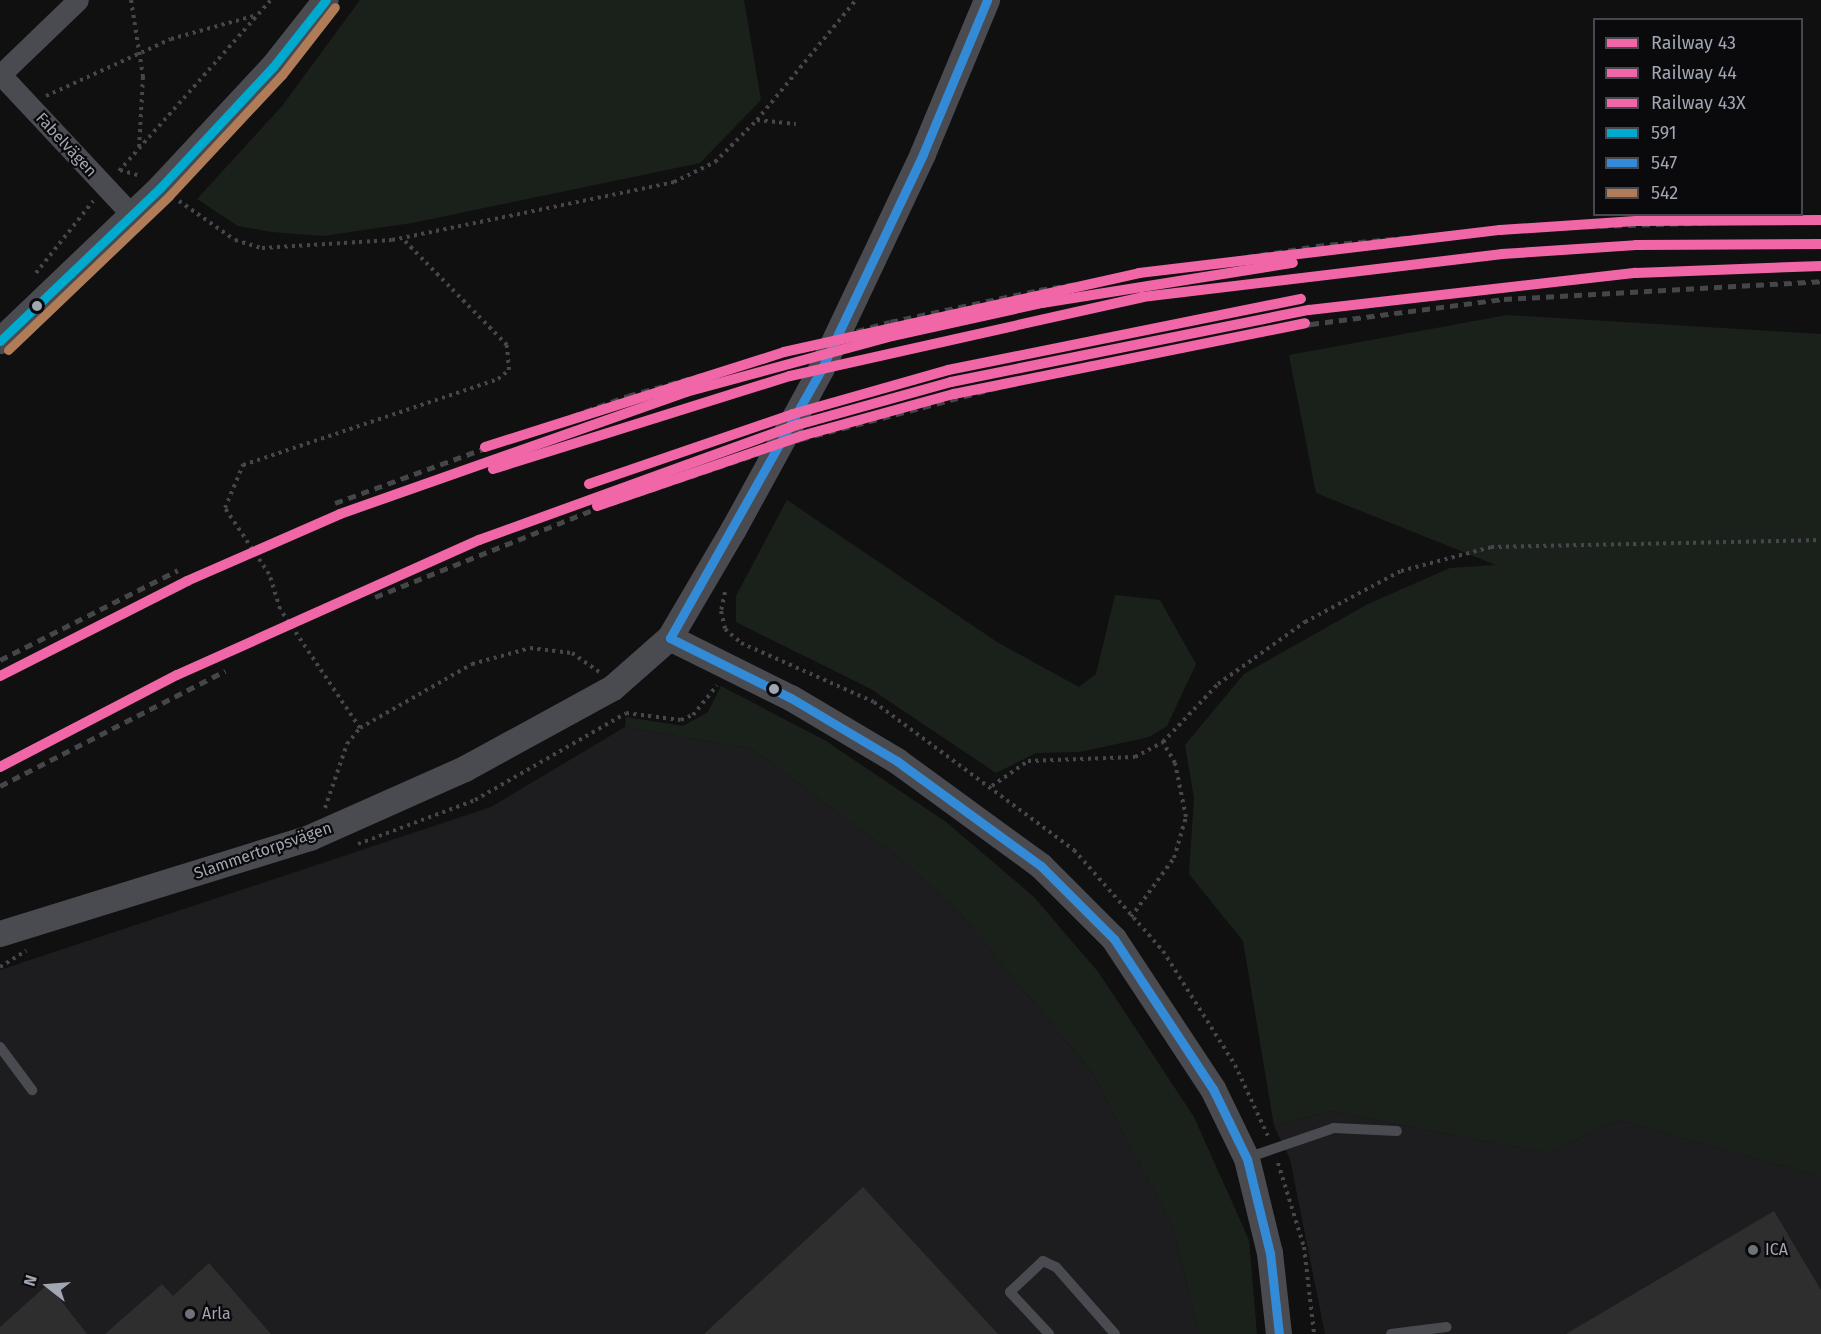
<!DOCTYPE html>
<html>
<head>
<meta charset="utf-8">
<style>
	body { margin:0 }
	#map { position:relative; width:1821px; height:1334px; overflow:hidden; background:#101010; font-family:"Fira Sans",sans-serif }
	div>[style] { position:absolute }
	.built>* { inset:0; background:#1d1d1f }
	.green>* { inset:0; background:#1a211b }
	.building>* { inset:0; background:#2e2e2f }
	.path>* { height:4px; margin-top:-2px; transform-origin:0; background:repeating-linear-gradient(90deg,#46474b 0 3px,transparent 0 7.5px) }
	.service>* { height:10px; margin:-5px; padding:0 5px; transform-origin:5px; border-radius:5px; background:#4a4b50 }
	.minor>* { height:21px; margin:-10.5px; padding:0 10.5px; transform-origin:10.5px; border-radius:10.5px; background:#4a4b50 }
	.tertiary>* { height:26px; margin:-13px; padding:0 13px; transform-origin:13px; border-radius:13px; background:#4a4b50 }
	.rail>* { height:4.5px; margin-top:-2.25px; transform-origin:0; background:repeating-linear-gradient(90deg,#454649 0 8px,transparent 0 14px) }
	.tertiary-bridge>* { height:26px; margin:-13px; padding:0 13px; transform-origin:13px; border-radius:13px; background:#4a4b50 }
	.bus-1>* { height:9px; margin:-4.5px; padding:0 4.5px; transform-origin:4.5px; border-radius:4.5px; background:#00a9ce }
	.bus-2>* { height:9px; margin:-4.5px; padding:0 4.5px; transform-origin:4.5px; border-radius:4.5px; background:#338bd7 }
	.bus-3>* { height:9px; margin:-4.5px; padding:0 4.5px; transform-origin:4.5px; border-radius:4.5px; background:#b07c57 }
	.rail-1>* { height:10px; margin:-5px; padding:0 5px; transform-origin:5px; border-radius:5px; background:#f166a7 }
	.rail-2>* { height:10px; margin:-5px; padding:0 5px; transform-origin:5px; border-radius:5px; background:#f166a7 }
	.rail-3>* { height:10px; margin:-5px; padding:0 5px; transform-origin:5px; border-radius:5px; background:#f166a7 }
	.dots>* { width:16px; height:16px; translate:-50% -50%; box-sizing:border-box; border:3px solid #0a0a0c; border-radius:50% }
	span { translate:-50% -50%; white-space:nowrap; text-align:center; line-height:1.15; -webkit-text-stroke:4.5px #0a0a0c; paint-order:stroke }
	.street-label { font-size:16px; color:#a0a6b2 }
	.poi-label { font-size:16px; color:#a0a6b2 }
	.left { translate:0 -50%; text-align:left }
	.legend { position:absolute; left:1593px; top:18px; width:210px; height:198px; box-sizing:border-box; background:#0a0a0c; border:2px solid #46484e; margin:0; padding:8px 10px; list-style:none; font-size:18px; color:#a0a6b2 }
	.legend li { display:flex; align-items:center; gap:12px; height:30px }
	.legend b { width:30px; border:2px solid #46484e }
	.north { position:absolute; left:18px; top:1256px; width:60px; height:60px; -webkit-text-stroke:4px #0a0a0c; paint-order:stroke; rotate:287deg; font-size:16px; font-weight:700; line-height:24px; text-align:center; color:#a0a6b2 }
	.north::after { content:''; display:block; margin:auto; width:21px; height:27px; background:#a0a6b2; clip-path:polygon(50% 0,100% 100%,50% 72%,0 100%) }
</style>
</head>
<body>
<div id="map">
	<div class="built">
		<div style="clip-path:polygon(625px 727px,752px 749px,897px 856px,957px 910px,1092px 1072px,1174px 1230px,1199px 1334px,0 1334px,0 970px,491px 807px)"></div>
		<div style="clip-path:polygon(1330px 1111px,1547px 1153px,1619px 1120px,1821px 1177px,1821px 1334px,1325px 1334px,1290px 1159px,1274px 1126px)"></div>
	</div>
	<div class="green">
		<div style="clip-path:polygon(360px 0,744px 0,761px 100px,700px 163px,412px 223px,323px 236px,272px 232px,238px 226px,197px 199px,282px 106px)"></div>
		<div style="clip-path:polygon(1507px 315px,1821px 334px,1821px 1177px,1619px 1120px,1547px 1153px,1330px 1111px,1274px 1126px,1243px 941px,1189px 874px,1194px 798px,1185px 745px,1244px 674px,1368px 604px,1450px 568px,1496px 565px,1316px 493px,1289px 355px)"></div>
		<div style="clip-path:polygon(787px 500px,997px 642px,1079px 687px,1096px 674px,1115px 595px,1160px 600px,1196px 664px,1167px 726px,1149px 737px,1080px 752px,1036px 753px,996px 773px,871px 689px,736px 622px,736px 596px)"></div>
		<div style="clip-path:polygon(721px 686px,826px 741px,946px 822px,1033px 896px,1099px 973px,1194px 1117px,1249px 1240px,1257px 1334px,1199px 1334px,1174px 1230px,1092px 1072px,957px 910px,897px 856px,752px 749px,625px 727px,626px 717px,683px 726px,708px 712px)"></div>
	</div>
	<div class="building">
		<div style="clip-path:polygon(863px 1187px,998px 1334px,704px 1334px)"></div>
		<div style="clip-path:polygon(1774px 1211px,1821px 1290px,1821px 1334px,1566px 1334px)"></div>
		<div style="clip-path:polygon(209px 1263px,271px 1334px,105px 1334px,162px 1284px,173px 1296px)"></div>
		<div style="clip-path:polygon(48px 1284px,87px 1334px,0 1334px,0 1327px)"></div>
	</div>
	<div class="path">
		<div style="left:131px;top:0;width:78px;rotate:81.1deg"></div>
		<div style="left:143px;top:77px;width:72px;rotate:93.2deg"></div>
		<div style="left:46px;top:96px;width:137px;rotate:-24.5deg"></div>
		<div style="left:171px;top:39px;width:89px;rotate:-15.6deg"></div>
		<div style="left:757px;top:120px;width:156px;rotate:-50.5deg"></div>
		<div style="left:120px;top:170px;width:22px;rotate:16deg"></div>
		<div style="left:119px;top:171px;width:229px;rotate:-48.4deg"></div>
		<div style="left:179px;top:201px;width:68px;rotate:34.9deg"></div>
		<div style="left:235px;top:240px;width:28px;rotate:17deg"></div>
		<div style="left:262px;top:248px;width:130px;rotate:-3.5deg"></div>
		<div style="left:392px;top:240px;width:288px;rotate:-11.6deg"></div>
		<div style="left:674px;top:182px;width:46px;rotate:-26deg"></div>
		<div style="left:715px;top:162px;width:59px;rotate:-45deg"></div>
		<div style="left:757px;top:120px;width:39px;rotate:6deg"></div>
		<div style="left:36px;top:273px;width:92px;rotate:-51.6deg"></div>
		<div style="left:725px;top:592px;width:19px;rotate:102deg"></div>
		<div style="left:721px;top:611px;width:18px;rotate:77deg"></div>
		<div style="left:725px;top:629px;width:21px;rotate:41deg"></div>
		<div style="left:741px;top:643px;width:145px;rotate:23.9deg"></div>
		<div style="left:874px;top:702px;width:249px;rotate:36.5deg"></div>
		<div style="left:1074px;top:850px;width:135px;rotate:48.6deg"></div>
		<div style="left:1163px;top:951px;width:135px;rotate:57.7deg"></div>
		<div style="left:1235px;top:1065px;width:78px;rotate:65.1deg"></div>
		<div style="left:360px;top:728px;width:143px;rotate:-123.9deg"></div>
		<div style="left:280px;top:609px;width:37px;rotate:-107deg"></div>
		<div style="left:269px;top:574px;width:79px;rotate:-123.7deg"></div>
		<div style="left:225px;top:508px;width:47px;rotate:-67.3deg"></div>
		<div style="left:243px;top:465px;width:269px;rotate:-18.6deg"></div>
		<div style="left:498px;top:379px;width:14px;rotate:-39deg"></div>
		<div style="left:509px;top:370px;width:25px;rotate:-95deg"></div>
		<div style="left:507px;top:345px;width:150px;rotate:-134.5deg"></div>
		<div style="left:992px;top:786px;width:44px;rotate:-34.8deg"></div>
		<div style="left:1028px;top:761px;width:107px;rotate:-2.1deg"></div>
		<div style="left:1135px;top:757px;width:32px;rotate:-28deg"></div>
		<div style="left:1163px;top:742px;width:80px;rotate:-46.5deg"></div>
		<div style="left:1218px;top:684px;width:107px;rotate:-35.5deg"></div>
		<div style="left:1305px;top:622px;width:109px;rotate:-28deg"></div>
		<div style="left:1401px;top:571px;width:93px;rotate:-14.9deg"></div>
		<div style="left:1491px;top:547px;width:330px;rotate:-1.2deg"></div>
		<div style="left:325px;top:808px;width:68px;rotate:-71deg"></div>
		<div style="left:347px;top:744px;width:21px;rotate:-51deg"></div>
		<div style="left:360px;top:728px;width:129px;rotate:-29.7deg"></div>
		<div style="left:472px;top:664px;width:60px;rotate:-15.4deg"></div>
		<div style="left:530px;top:648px;width:42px;rotate:6.8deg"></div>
		<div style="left:572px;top:653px;width:33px;rotate:35deg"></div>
		<div style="left:358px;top:844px;width:125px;rotate:-20.6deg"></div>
		<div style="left:475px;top:800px;width:174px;rotate:-29.9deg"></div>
		<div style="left:626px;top:713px;width:55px;rotate:7.3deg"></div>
		<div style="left:681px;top:720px;width:13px;rotate:-23deg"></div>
		<div style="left:693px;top:715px;width:38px;rotate:-51deg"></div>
		<div style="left:1131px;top:917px;width:73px;rotate:-53.9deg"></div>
		<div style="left:1174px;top:858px;width:43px;rotate:-73.7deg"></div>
		<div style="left:1186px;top:817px;width:55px;rotate:-101.5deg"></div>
		<div style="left:1175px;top:763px;width:24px;rotate:-120deg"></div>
		<div style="left:0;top:967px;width:31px;rotate:-32deg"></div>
		<div style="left:1278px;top:1163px;width:88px;rotate:72.8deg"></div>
		<div style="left:1304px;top:1247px;width:88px;rotate:83.4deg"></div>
	</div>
	<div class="service">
		<div style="left:0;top:1047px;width:54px;rotate:53.3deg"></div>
		<div style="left:1247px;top:1158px;width:92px;rotate:-19deg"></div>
		<div style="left:1334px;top:1128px;width:63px;rotate:2.7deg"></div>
		<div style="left:1049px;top:1334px;width:57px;rotate:-132.9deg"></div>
		<div style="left:1010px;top:1292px;width:45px;rotate:-43.2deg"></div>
		<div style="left:1043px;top:1261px;width:14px;rotate:25deg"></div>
		<div style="left:1056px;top:1267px;width:89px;rotate:48.6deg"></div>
		<div style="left:1391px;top:1334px;width:56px;rotate:-7.1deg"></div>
	</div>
	<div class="minor">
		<div style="left:0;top:74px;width:193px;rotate:46.9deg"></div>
		<div style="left:0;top:75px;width:108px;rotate:-43.9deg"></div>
	</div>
	<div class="tertiary">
		<div style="left:923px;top:154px;width:167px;rotate:-67.4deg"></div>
		<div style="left:0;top:341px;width:221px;rotate:-43.7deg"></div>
		<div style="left:160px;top:188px;width:166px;rotate:-47deg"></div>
		<div style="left:273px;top:67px;width:85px;rotate:-51.7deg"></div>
		<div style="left:670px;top:638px;width:135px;rotate:26.4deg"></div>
		<div style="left:791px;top:698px;width:123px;rotate:30.7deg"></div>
		<div style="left:897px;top:761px;width:178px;rotate:36.1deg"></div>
		<div style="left:1041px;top:866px;width:103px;rotate:45deg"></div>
		<div style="left:1114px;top:939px;width:180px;rotate:56.6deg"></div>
		<div style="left:1213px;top:1089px;width:78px;rotate:64.1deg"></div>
		<div style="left:1247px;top:1159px;width:97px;rotate:76.3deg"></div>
		<div style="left:1270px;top:1253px;width:81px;rotate:83.7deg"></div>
		<div style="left:0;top:934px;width:325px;rotate:-17.2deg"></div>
		<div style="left:310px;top:838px;width:170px;rotate:-24deg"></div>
		<div style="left:465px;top:769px;width:169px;rotate:-28.7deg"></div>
		<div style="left:613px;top:688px;width:76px;rotate:-41.3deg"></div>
		<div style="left:670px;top:638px;width:126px;rotate:-59.6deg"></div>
	</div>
	<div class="rail">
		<div style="left:335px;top:503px;width:312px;rotate:-20.1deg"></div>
		<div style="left:628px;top:396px;width:272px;rotate:-15.8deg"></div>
		<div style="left:890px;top:322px;width:152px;rotate:-12.1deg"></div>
		<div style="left:1039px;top:290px;width:280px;rotate:-9deg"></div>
		<div style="left:1316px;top:246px;width:187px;rotate:-5.2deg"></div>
		<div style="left:1502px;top:229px;width:319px;rotate:-1.8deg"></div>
		<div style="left:375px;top:597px;width:239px;rotate:-21.8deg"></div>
		<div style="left:597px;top:508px;width:215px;rotate:-18.7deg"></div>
		<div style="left:801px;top:439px;width:296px;rotate:-14.7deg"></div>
		<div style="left:1087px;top:364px;width:228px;rotate:-10.1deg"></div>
		<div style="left:1311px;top:324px;width:195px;rotate:-7.4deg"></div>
		<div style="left:1504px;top:299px;width:318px;rotate:-3.2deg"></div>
		<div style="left:0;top:660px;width:199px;rotate:-26.8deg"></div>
		<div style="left:0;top:786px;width:253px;rotate:-27.1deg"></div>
	</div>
	<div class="tertiary-bridge">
		<div style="left:734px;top:529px;width:183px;rotate:-61.3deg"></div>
		<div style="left:822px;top:368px;width:237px;rotate:-64.7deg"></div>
	</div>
	<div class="bus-1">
		<div style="left:0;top:341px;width:221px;rotate:-43.7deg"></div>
		<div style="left:160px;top:188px;width:166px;rotate:-47deg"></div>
		<div style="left:273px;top:67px;width:85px;rotate:-51.7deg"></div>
	</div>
	<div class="bus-2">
		<div style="left:670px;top:638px;width:135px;rotate:26.4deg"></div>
		<div style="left:791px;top:698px;width:123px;rotate:30.7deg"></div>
		<div style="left:897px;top:761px;width:178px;rotate:36.1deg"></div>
		<div style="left:1041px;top:866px;width:103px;rotate:45deg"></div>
		<div style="left:1114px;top:939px;width:180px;rotate:56.6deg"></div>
		<div style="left:1213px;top:1089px;width:78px;rotate:64.1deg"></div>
		<div style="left:1247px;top:1159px;width:97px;rotate:76.3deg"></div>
		<div style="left:1270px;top:1253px;width:81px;rotate:83.7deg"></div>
		<div style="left:670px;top:638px;width:310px;rotate:-60.6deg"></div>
		<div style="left:822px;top:368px;width:237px;rotate:-64.7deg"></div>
		<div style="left:923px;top:154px;width:167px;rotate:-67.4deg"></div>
	</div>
	<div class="bus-3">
		<div style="left:8px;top:350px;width:223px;rotate:-43.7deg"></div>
		<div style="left:169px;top:196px;width:166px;rotate:-47deg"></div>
		<div style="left:282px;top:75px;width:86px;rotate:-52.1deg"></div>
	</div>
	<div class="rail-1">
		<div style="left:0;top:676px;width:210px;rotate:-26.9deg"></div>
		<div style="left:187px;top:581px;width:167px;rotate:-23.6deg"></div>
		<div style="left:340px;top:514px;width:367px;rotate:-19.4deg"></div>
		<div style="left:686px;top:392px;width:213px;rotate:-15.2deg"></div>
		<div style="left:892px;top:336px;width:154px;rotate:-12.4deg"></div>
		<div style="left:1042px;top:303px;width:254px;rotate:-9.1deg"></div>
		<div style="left:0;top:767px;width:199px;rotate:-27.5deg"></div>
		<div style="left:177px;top:675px;width:331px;rotate:-24.1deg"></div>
		<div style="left:479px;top:540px;width:338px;rotate:-19.9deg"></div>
		<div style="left:797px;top:425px;width:160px;rotate:-15.6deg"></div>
		<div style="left:951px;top:382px;width:365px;rotate:-11.4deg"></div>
		<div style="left:1309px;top:310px;width:329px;rotate:-6.5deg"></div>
		<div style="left:1636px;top:273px;width:185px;rotate:-2.2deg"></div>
	</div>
	<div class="rail-2">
		<div style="left:493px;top:469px;width:311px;rotate:-17.4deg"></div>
		<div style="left:790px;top:376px;width:361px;rotate:-12.6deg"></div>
		<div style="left:1142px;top:297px;width:363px;rotate:-6.8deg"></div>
		<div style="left:1502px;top:254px;width:134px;rotate:-3.8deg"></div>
		<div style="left:1636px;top:245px;width:185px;rotate:-0.3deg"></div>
		<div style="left:597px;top:506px;width:216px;rotate:-18.9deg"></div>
		<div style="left:801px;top:436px;width:159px;rotate:-15.4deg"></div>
		<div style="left:954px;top:394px;width:358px;rotate:-11.4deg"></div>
	</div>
	<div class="rail-3">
		<div style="left:485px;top:447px;width:314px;rotate:-17.6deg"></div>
		<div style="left:784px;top:352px;width:364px;rotate:-12.5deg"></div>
		<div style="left:1139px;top:273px;width:364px;rotate:-6.8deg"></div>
		<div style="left:1500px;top:230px;width:136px;rotate:-3.8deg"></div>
		<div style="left:1636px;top:221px;width:185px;rotate:-0.3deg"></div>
		<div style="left:589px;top:484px;width:216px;rotate:-18.9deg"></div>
		<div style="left:793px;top:414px;width:161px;rotate:-15.8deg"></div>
		<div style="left:948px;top:370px;width:360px;rotate:-11.4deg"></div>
	</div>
	<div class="dots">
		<div style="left:37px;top:306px;background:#a0a6b2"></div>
		<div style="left:774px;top:689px;background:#a0a6b2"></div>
		<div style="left:1753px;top:1250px;background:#6e7279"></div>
		<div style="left:190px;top:1314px;background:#6e7279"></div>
	</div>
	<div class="street-label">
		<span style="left:66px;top:145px;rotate:47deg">Fabelvägen</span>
		<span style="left:263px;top:851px;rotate:-19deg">Slammertorpsvägen</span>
	</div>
	<div class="poi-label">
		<span class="left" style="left:1765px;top:1250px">ICA</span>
		<span class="left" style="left:202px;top:1314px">Arla</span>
	</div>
	<ul class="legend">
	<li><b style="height:8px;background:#f166a7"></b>Railway 43</li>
	<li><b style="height:8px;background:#f166a7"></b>Railway 44</li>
	<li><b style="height:8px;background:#f166a7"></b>Railway 43X</li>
	<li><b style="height:8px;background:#00a9ce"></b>591</li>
	<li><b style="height:8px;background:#338bd7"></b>547</li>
	<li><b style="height:8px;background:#b07c57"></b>542</li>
	</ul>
	<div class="north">N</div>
</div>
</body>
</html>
